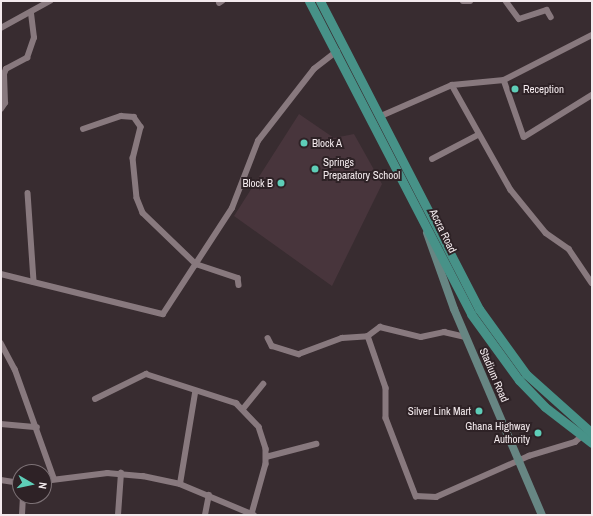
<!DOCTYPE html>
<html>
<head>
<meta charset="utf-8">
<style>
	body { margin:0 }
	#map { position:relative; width:593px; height:516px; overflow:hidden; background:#382c30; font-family:"Archivo Narrow",sans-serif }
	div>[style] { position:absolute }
	.built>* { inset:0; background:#48353c }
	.minor>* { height:5.5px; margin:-2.75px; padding:0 2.75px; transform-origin:2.75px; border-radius:2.75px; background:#88797e }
	.secondary>* { height:8px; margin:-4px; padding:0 4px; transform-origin:4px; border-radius:4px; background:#678683 }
	.primary>* { height:9px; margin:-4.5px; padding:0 4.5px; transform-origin:4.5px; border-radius:4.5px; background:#479288 }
	.dots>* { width:11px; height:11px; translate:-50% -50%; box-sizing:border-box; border:2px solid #2e2226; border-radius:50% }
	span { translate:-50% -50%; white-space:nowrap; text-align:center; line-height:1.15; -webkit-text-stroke:4px #2e2226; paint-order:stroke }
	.poi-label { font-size:11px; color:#f3eaed }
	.left { translate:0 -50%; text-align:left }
	.right { translate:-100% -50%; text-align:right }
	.street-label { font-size:11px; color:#f3eaed }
	.frame { position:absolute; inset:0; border:2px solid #f3eaed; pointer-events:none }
	.north { position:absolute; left:12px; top:464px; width:40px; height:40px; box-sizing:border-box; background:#2e2226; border:1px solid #7d7276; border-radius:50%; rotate:99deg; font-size:11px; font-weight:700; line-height:16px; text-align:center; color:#f3eaed }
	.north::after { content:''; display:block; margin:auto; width:14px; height:18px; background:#5eceb8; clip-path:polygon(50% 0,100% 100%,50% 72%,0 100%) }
</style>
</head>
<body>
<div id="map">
	<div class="built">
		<div style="clip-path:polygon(299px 114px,334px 138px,354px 134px,382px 184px,332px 286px,234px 216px)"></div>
	</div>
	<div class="minor">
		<div style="left:463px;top:1px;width:7px"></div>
		<div style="left:506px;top:1px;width:22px;rotate:54deg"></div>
		<div style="left:519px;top:19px;width:29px;rotate:-18deg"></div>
		<div style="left:547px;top:10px;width:8px;rotate:60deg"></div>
		<div style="left:219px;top:3px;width:4px;rotate:-34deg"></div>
		<div style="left:1px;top:28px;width:56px;rotate:-28.9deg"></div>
		<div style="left:504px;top:80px;width:60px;rotate:70.7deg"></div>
		<div style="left:524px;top:137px;width:80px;rotate:-31.7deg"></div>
		<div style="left:452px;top:85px;width:120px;rotate:60.7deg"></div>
		<div style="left:511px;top:190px;width:55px;rotate:50.9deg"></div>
		<div style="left:546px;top:233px;width:28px;rotate:35deg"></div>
		<div style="left:569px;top:249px;width:41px;rotate:55.9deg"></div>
		<div style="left:1px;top:109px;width:7px;rotate:-56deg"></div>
		<div style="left:5px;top:103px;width:29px;rotate:-92deg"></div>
		<div style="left:4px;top:74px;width:5px;rotate:-68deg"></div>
		<div style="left:6px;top:69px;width:24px;rotate:-28deg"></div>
		<div style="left:27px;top:58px;width:21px;rotate:-71deg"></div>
		<div style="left:34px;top:38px;width:25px;rotate:-97deg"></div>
		<div style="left:381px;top:116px;width:77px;rotate:-23.6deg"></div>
		<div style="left:452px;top:85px;width:52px;rotate:-5.5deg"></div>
		<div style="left:504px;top:80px;width:99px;rotate:-27.1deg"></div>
		<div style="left:83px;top:129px;width:40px;rotate:-18.9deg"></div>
		<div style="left:121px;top:116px;width:13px;rotate:4deg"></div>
		<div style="left:134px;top:117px;width:12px;rotate:55deg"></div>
		<div style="left:141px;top:127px;width:32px;rotate:104deg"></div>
		<div style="left:133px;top:158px;width:40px;rotate:84.3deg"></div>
		<div style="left:137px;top:198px;width:16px;rotate:68deg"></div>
		<div style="left:143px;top:213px;width:74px;rotate:43.9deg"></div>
		<div style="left:196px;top:264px;width:44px;rotate:18.4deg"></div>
		<div style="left:238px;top:278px;width:7px;rotate:82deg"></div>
		<div style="left:432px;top:159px;width:52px;rotate:-27.6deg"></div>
		<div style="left:28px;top:193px;width:89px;rotate:86.1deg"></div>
		<div style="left:1px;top:274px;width:167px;rotate:13.9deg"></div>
		<div style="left:163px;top:314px;width:126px;rotate:-56.9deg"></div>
		<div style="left:232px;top:208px;width:72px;rotate:-68.8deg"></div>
		<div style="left:258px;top:141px;width:91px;rotate:-52.1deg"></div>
		<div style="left:314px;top:69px;width:29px;rotate:-38deg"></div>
		<div style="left:368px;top:336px;width:55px;rotate:70.9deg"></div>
		<div style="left:386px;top:388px;width:30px;rotate:90deg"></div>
		<div style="left:386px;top:418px;width:84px;rotate:69deg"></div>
		<div style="left:416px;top:496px;width:20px;rotate:3deg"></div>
		<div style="left:436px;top:497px;width:102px;rotate:-23.8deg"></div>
		<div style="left:529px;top:456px;width:48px;rotate:-16.9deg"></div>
		<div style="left:575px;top:442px;width:9px;rotate:-41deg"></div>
		<div style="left:368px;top:336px;width:15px;rotate:-37deg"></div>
		<div style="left:380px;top:327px;width:42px;rotate:13.7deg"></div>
		<div style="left:421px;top:337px;width:24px;rotate:-12deg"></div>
		<div style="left:444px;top:332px;width:23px;rotate:13deg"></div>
		<div style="left:268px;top:338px;width:9px;rotate:63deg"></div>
		<div style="left:272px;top:346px;width:28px;rotate:17deg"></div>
		<div style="left:299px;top:354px;width:46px;rotate:-20.4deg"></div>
		<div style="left:342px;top:338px;width:26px;rotate:-4deg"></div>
		<div style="left:1px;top:343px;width:30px;rotate:62deg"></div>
		<div style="left:15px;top:369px;width:116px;rotate:70.3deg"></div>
		<div style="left:95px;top:399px;width:57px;rotate:-26.1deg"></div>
		<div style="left:146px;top:374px;width:95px;rotate:17.9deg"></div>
		<div style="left:236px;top:403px;width:33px;rotate:46deg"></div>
		<div style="left:259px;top:427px;width:23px;rotate:72deg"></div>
		<div style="left:266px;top:449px;width:15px;rotate:90deg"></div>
		<div style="left:266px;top:464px;width:52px;rotate:105.6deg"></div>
		<div style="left:243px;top:409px;width:32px;rotate:-51deg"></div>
		<div style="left:1px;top:424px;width:36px;rotate:5deg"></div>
		<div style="left:266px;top:457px;width:52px;rotate:-14.6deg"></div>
		<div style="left:1px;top:480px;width:19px;rotate:9deg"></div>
		<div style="left:44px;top:481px;width:64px;rotate:-7.2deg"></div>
		<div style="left:107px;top:473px;width:36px;rotate:5deg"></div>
		<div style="left:143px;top:476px;width:38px;rotate:12deg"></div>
		<div style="left:180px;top:484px;width:80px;rotate:22.7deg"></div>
		<div style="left:180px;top:484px;width:92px;rotate:-80.6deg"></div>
		<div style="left:22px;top:515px;width:19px;rotate:-87deg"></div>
		<div style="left:118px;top:515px;width:42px;rotate:-85.9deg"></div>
		<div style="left:205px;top:515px;width:20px;rotate:-79deg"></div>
	</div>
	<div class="secondary">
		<div style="left:427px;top:233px;width:81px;rotate:70.4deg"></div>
		<div style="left:454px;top:309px;width:224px;rotate:66.9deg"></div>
	</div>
	<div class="primary">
		<div style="left:309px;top:1px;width:352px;rotate:62.6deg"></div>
		<div style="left:471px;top:314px;width:82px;rotate:54deg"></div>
		<div style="left:519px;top:380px;width:37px;rotate:46deg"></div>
		<div style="left:545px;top:407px;width:59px;rotate:37.5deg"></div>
		<div style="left:320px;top:1px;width:347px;rotate:62.7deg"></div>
		<div style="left:479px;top:309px;width:80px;rotate:54.1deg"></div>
		<div style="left:526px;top:374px;width:89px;rotate:41.8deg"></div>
	</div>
	<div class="dots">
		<div style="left:515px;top:89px;background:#5eceb8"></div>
		<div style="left:304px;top:143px;background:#5eceb8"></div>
		<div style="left:315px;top:169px;background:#5eceb8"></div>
		<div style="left:281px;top:183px;background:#5eceb8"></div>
		<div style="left:479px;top:411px;background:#5eceb8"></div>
		<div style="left:538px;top:433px;background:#5eceb8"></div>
	</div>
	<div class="poi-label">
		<span class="left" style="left:523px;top:89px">Reception</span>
		<span class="left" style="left:312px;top:143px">Block A</span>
		<span class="left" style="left:323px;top:169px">Springs<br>Preparatory School</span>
		<span class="right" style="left:273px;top:183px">Block B</span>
		<span class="right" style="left:471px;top:411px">Silver Link Mart</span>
		<span class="right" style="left:530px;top:433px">Ghana Highway<br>Authority</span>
	</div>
	<div class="street-label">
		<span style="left:443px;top:231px;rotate:64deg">Accra Road</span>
		<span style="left:494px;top:375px;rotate:67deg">Stadium Road</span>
	</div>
	<div class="frame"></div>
	<div class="north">N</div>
</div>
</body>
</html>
